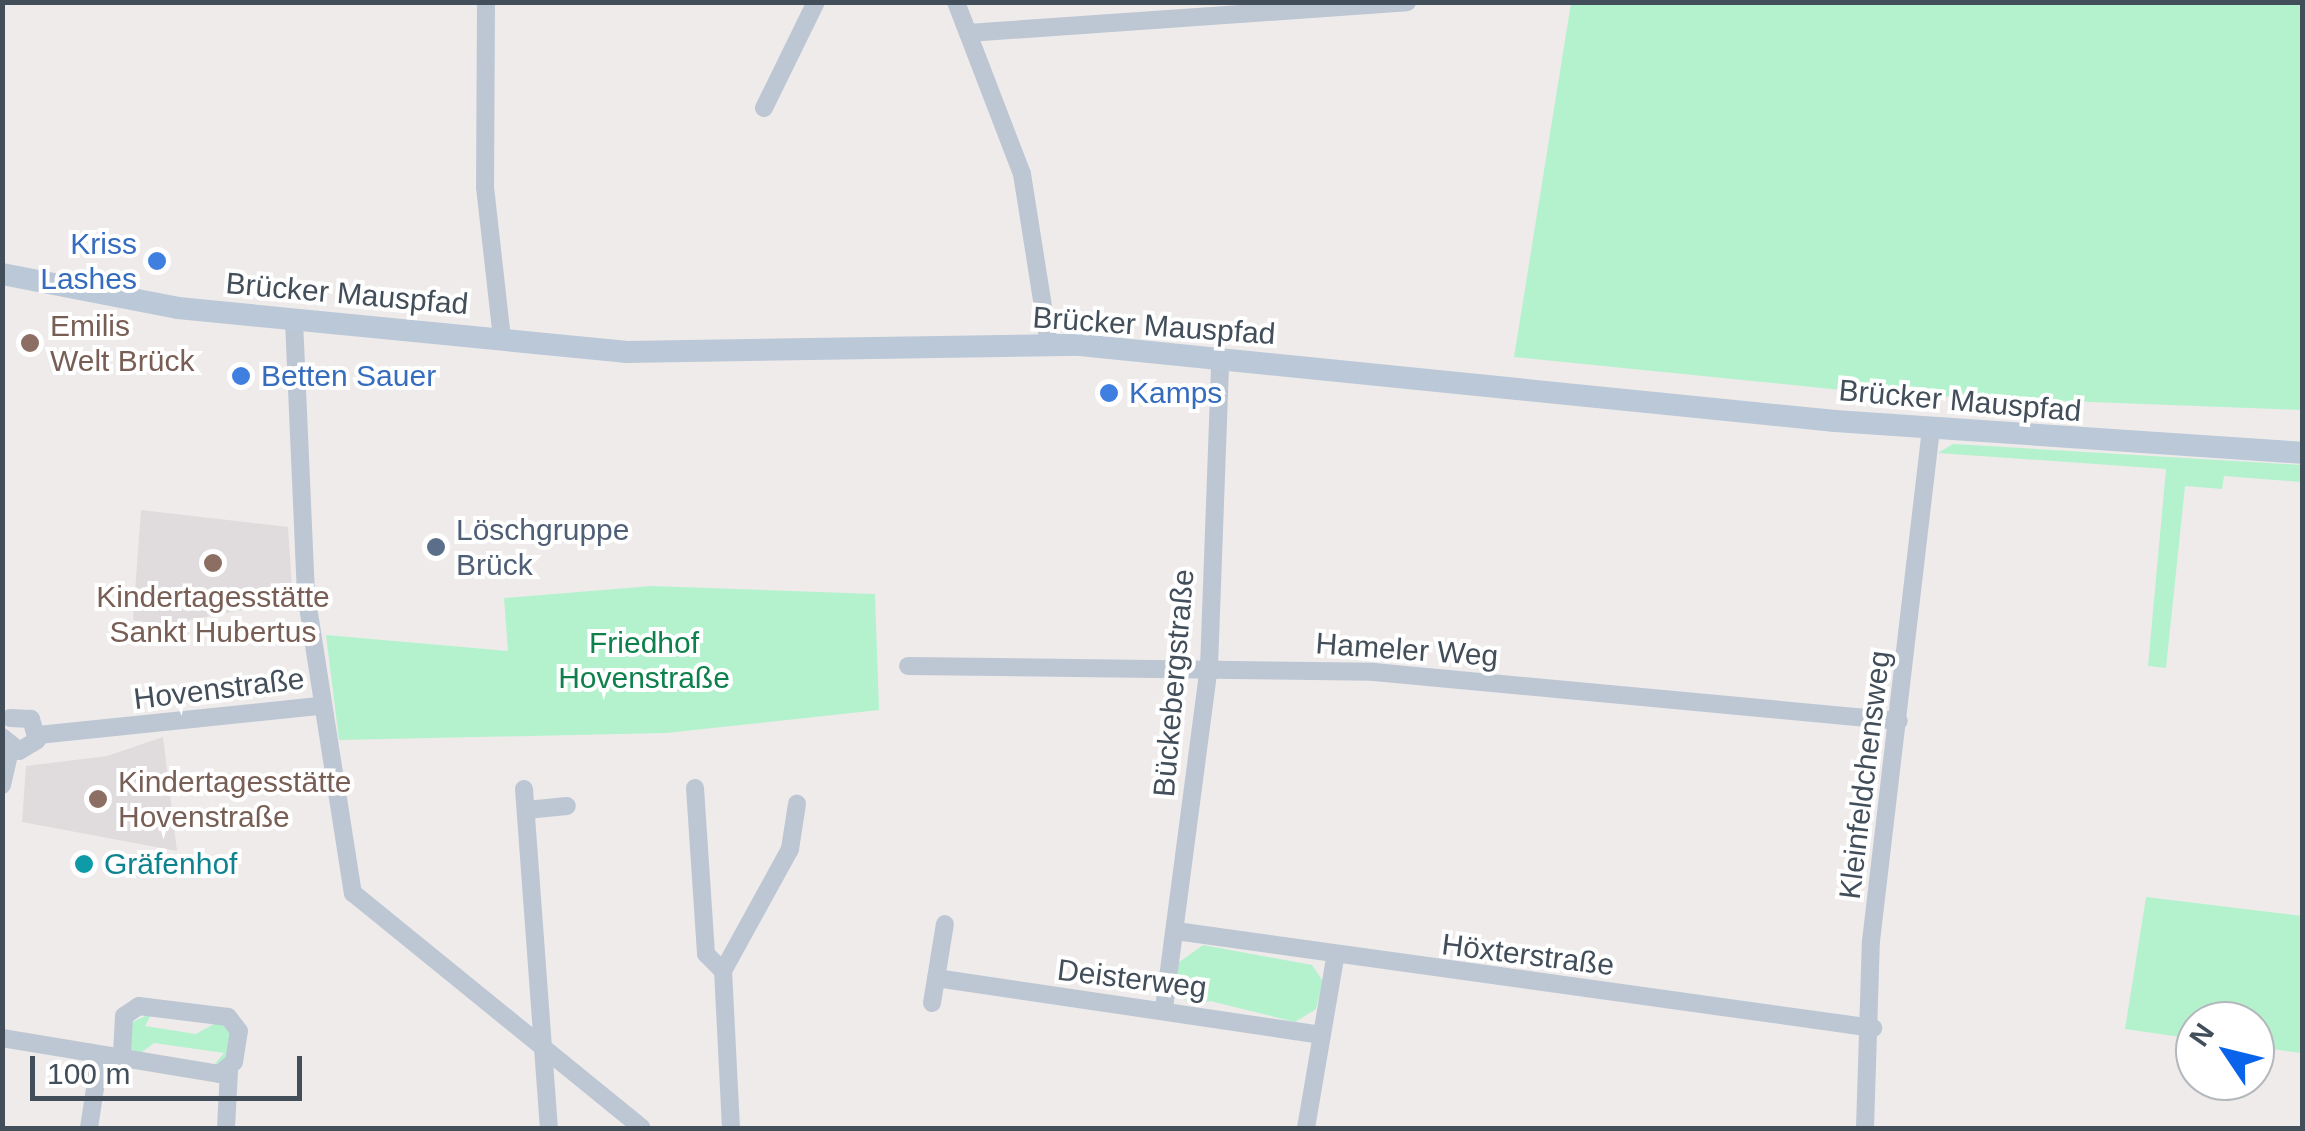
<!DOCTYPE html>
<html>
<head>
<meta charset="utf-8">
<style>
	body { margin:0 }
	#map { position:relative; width:2305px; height:1131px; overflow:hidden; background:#efebeb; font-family:Arial,sans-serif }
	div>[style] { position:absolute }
	.education>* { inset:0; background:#e0dcdd }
	.green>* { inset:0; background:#b4f2ce }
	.minor>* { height:18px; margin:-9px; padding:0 9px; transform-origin:9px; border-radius:9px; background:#bdc7d3 }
	.secondary>* { height:22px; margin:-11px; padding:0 11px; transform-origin:11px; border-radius:11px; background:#bbc8d7 }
	.dots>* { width:28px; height:28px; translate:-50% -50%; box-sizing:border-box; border:5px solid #fff; border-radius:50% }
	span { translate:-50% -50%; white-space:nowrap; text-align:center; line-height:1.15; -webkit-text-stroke:8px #fff; paint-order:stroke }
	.shop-label { font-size:30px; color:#366cbe }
	.right { translate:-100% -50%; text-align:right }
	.left { translate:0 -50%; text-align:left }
	.street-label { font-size:30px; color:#424e5a }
	.education-label { font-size:30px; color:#785e54 }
	.service-label { font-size:30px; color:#4e5e75 }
	.park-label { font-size:30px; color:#0e804c }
	.culture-label { font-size:30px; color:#0d838f }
	.frame { position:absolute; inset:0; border:5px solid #424e5a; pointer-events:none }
	.north { position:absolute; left:2175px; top:1001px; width:100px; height:100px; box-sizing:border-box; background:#fff; border:2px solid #b3b8bd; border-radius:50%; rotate:305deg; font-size:28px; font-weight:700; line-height:40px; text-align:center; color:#424e5a }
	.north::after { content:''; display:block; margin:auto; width:35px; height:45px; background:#0963eb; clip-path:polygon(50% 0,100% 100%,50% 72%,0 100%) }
	.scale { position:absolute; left:30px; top:1056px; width:272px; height:45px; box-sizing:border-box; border:5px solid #424e5a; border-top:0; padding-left:12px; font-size:30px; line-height:35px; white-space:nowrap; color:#424e5a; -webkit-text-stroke:8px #fff; paint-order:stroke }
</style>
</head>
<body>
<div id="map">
	<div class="education">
		<div style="clip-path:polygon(141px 510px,288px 527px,293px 604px,252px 600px,252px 608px,164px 625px,133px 620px)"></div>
		<div style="clip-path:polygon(163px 737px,177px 851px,22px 822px,26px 766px,107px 756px)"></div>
	</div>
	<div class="green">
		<div style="clip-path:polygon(1571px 3px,2302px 3px,2302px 410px,1881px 394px,1514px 357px)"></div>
		<div style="clip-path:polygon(1953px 444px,2302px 465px,2302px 482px,2224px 476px,2222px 489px,2185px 486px,2166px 668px,2148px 666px,2166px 469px,1938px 453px)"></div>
		<div style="clip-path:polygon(652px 586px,875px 594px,879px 710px,666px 733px,339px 740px,326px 635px,508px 651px,504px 598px)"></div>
		<div style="clip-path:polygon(2146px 897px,2302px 916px,2302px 1053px,2255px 1047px,2255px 1021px,2195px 1021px,2195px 1039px,2125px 1029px)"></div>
		<div style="clip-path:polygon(1203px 945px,1312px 965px,1323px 981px,1316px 1009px,1295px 1022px,1210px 1001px,1193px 1007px,1176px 991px,1178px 963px)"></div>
		<div style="clip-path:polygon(152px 1013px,145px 1026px,196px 1034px,219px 1021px,232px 1035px,228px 1057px,213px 1066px,224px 1053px,154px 1043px,138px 1055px,129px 1049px,130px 1023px)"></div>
	</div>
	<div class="minor">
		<div style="left:486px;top:2px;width:185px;rotate:90.3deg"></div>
		<div style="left:485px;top:187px;width:152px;rotate:83.6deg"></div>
		<div style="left:956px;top:2px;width:184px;rotate:69deg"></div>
		<div style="left:1022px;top:174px;width:172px;rotate:81deg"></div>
		<div style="left:968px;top:33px;width:440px;rotate:-4deg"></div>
		<div style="left:764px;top:108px;width:118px;rotate:-63.9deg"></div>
		<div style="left:294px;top:320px;width:274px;rotate:87.5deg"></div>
		<div style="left:306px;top:594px;width:303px;rotate:81.1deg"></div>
		<div style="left:353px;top:893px;width:372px;rotate:39.1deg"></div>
		<div style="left:908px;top:666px;width:466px;rotate:0.7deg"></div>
		<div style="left:1374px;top:672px;width:527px;rotate:5.33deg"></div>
		<div style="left:38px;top:735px;width:284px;rotate:-5.9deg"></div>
		<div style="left:2px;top:737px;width:22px;rotate:39deg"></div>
		<div style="left:19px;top:751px;width:21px;rotate:-31deg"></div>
		<div style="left:37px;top:740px;width:22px;rotate:-106deg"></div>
		<div style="left:31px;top:719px;width:21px;rotate:-177deg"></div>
		<div style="left:2px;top:785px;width:37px;rotate:-77deg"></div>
		<div style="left:695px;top:788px;width:166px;rotate:86.2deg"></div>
		<div style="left:706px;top:954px;width:24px;rotate:45deg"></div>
		<div style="left:524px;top:789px;width:340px;rotate:85.8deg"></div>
		<div style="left:526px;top:810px;width:41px;rotate:-5.6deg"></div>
		<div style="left:1176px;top:931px;width:704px;rotate:7.92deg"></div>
		<div style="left:936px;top:978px;width:390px;rotate:8.4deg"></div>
		<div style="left:932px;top:1003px;width:80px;rotate:-80.7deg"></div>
		<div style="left:1164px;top:1008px;width:344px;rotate:-82.5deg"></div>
		<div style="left:1209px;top:667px;width:306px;rotate:-87.9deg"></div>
		<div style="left:2px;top:1038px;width:220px;rotate:9.4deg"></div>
		<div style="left:219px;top:1074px;width:19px;rotate:-39deg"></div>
		<div style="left:234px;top:1062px;width:31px;rotate:-81deg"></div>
		<div style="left:239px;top:1031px;width:18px;rotate:-128deg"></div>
		<div style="left:228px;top:1017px;width:90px;rotate:-173deg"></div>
		<div style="left:139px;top:1006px;width:18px;rotate:146deg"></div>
		<div style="left:124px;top:1016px;width:39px;rotate:93deg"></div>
		<div style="left:89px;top:1128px;width:74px;rotate:-81.4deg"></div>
		<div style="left:226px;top:1128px;width:57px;rotate:-87deg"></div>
		<div style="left:731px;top:1128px;width:157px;rotate:-92.9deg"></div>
		<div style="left:723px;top:971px;width:139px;rotate:-61.2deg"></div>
		<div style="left:790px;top:849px;width:46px;rotate:-81.2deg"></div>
		<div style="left:1306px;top:1128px;width:172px;rotate:-80.3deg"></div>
		<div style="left:1865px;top:1128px;width:187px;rotate:-88.2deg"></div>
		<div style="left:1871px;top:941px;width:516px;rotate:-83.32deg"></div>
	</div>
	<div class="secondary">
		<div style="left:2px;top:274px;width:179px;rotate:10.9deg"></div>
		<div style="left:178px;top:308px;width:449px;rotate:5.6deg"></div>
		<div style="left:625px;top:352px;width:455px;rotate:-0.9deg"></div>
		<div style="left:1080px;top:345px;width:759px;rotate:5.75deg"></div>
		<div style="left:1835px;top:421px;width:468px;rotate:3.9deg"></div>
	</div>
	<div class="dots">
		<div style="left:157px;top:261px;background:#3f7fe0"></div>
		<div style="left:30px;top:343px;background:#8d6e63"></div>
		<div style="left:241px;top:376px;background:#3f7fe0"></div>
		<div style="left:1109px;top:393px;background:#3f7fe0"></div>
		<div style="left:436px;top:547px;background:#5c6f8a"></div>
		<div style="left:213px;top:563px;background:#8d6e63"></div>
		<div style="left:98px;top:799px;background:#8d6e63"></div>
		<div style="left:84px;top:864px;background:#0f9aa8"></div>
	</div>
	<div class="shop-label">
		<span class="right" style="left:137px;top:261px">Kriss<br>Lashes</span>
		<span class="left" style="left:261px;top:376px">Betten Sauer</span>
		<span class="left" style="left:1129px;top:393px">Kamps</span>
	</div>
	<div class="street-label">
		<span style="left:347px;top:294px;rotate:5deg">Brücker Mauspfad</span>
		<span style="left:1154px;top:326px;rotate:4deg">Brücker Mauspfad</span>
		<span style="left:1960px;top:401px;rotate:5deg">Brücker Mauspfad</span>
		<span style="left:1407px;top:650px;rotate:4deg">Hameler Weg</span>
		<span style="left:1174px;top:683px;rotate:-85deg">Bückebergstraße</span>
		<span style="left:219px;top:689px;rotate:-7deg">Hovenstraße</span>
		<span style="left:1865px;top:775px;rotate:-83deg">Kleinfeldchensweg</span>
		<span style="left:1528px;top:955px;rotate:7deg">Höxterstraße</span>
		<span style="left:1132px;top:979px;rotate:7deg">Deisterweg</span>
	</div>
	<div class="education-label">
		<span class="left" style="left:50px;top:343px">Emilis<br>Welt Brück</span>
		<span style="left:213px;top:614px">Kindertagesstätte<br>Sankt Hubertus</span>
		<span class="left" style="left:118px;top:799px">Kindertagesstätte<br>Hovenstraße</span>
	</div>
	<div class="service-label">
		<span class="left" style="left:456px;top:547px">Löschgruppe<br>Brück</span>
	</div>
	<div class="park-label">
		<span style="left:644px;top:660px">Friedhof<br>Hovenstraße</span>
	</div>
	<div class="culture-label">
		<span class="left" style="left:104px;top:864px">Gräfenhof</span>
	</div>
	<div class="frame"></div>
	<div class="north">N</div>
	<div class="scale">100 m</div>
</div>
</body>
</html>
